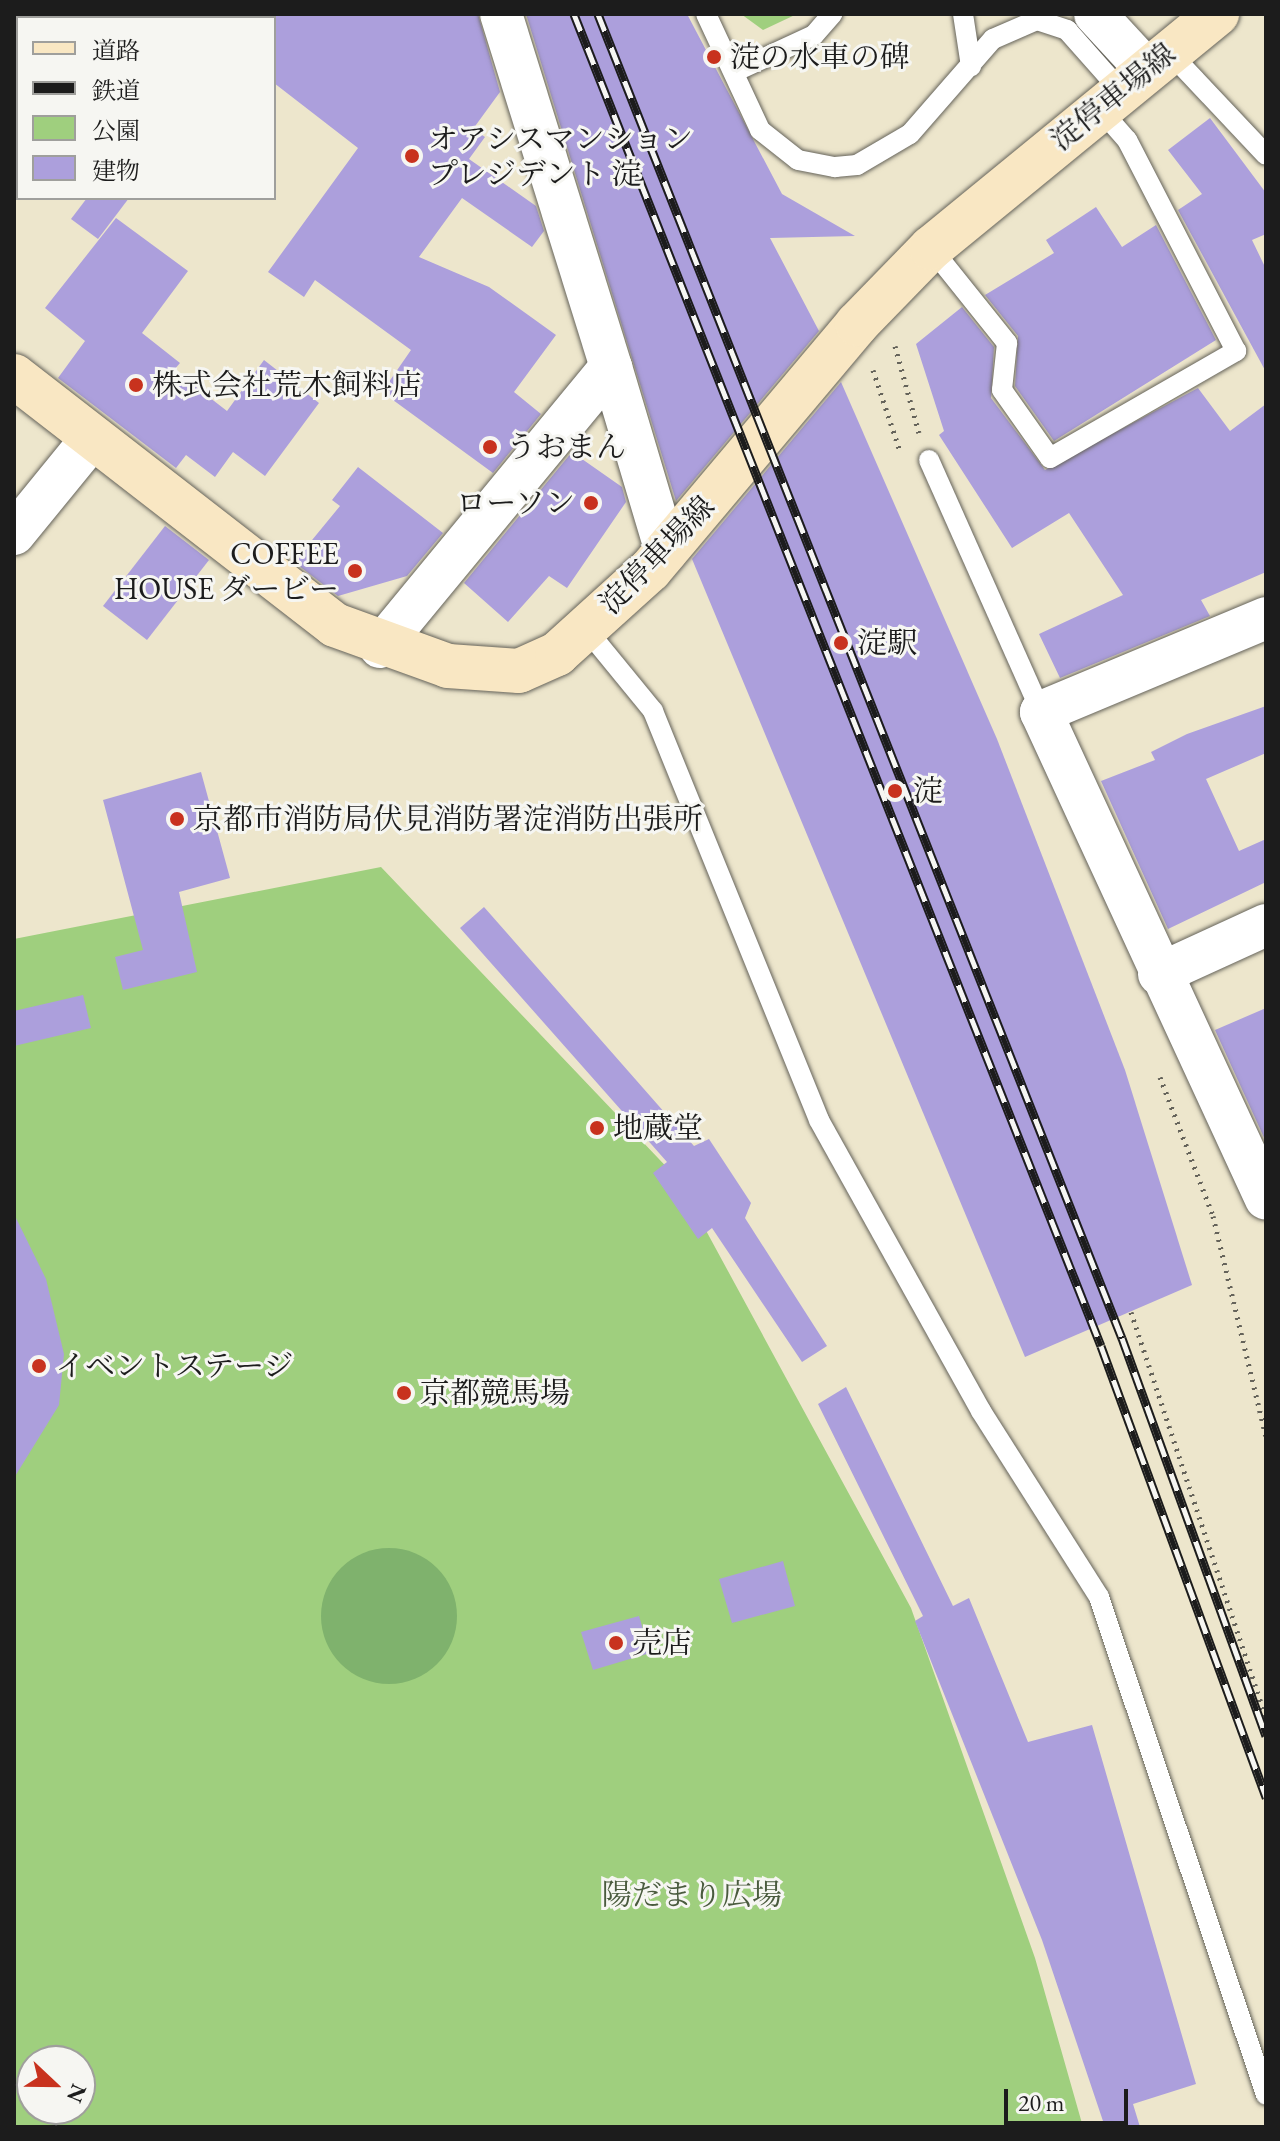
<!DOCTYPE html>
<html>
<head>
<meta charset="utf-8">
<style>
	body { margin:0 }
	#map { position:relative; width:1280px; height:2141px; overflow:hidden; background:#ede6cc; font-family:"EB Garamond","Noto Serif JP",serif }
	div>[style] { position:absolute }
	.green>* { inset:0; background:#9fcf7e }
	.forest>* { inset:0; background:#7fb26d }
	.round { border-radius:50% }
	.building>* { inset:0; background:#ac9fdc }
	.path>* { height:5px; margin-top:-2.5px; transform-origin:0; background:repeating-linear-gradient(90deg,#65635a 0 2px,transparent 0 8px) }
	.roads { filter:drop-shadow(0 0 2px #65635a) drop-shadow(0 0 2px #65635a) }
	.lane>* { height:20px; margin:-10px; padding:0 10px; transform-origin:10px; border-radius:10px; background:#fff }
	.street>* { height:42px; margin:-21px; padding:0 21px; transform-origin:21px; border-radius:21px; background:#fff }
	.secondary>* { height:44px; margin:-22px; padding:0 22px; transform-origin:22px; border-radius:22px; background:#f9e7c3 }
	.rail>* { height:9px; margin-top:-4.5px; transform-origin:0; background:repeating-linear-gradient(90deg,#f6f6f2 0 18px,#1c1c1c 0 36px); box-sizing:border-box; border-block:2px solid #1c1c1c }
	.dots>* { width:22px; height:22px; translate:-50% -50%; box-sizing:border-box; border:4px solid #f6f6f2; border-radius:50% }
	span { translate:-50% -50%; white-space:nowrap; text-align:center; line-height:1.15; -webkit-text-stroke:6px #f6f6f2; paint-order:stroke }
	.poi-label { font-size:30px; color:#1c1c1c }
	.left { translate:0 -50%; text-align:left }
	.right { translate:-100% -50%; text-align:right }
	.street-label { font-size:30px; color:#1c1c1c }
	.park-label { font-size:30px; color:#4a5b3e }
	.frame { position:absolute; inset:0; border:16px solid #1c1c1c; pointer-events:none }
	.legend { position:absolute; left:16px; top:16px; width:260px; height:184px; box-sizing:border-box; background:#f6f6f2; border:2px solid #9f9f9c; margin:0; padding:10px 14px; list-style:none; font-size:24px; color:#1c1c1c }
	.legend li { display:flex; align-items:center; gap:16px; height:40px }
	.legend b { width:40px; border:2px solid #9f9f9c }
	.north { position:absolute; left:16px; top:2045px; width:80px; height:80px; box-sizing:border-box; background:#f6f6f2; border:2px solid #9f9f9c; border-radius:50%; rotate:112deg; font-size:22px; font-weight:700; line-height:32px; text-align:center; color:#1c1c1c }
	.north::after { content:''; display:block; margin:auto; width:28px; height:36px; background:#c8321e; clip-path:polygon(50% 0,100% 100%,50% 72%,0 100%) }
	.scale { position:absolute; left:1004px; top:2089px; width:124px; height:36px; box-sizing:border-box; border:4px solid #1c1c1c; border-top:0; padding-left:10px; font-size:24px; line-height:28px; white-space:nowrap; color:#1c1c1c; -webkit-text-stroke:6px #f6f6f2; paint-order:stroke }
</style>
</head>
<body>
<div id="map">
	<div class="green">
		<div style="clip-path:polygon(741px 14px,797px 14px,763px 30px)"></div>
		<div style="clip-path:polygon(evenodd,381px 867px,678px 1179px,911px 1608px,1035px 1958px,1083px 2127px,14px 2127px,14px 939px,381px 867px,32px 2061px,80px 2061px,80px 2109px,32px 2109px,32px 2061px)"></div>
	</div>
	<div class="forest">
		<div class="round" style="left:321px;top:1548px;width:136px;height:136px"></div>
	</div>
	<div class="building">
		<div style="clip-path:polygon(274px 14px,478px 14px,500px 92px,473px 129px,485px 137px,469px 159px,536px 206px,544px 231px,532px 247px,462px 198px,419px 257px,489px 287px,556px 335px,514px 392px,541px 414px,493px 473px,382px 392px,411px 350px,315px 280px,304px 297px,268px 272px,358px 148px,274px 83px)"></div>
		<div style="clip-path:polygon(526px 14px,687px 14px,782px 194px,855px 236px,770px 238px,819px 331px,676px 501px)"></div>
		<div style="clip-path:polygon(1210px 118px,1266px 193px,1266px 234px,1252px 240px,1266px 269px,1266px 372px,1178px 210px,1202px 194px,1168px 150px)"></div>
		<div style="clip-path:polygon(87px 198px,129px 198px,98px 239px,71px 219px)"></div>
		<div style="clip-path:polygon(1096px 207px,1122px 247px,1156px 225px,1216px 340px,1054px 441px,1015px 386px,1018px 336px,985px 295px,1054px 253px,1046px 240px)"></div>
		<div style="clip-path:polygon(116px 218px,188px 271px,142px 333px,180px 363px,174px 370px,227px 411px,264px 360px,319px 403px,265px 476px,233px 452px,215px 477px,186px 455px,176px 468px,58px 378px,85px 341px,45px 308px)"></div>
		<div style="clip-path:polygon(962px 307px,994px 347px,991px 398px,1045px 470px,1198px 388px,1230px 431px,1266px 404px,1266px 572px,1201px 600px,1210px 616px,1060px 678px,1039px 634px,1123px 595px,1069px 513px,1012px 548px,939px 435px,944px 431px,916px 344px)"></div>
		<div style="clip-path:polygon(841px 382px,997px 739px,1125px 1070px,1192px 1285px,1025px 1357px,692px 559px)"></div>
		<div style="clip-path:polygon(572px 452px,622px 487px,626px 502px,567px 588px,549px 576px,508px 622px,464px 583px)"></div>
		<div style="clip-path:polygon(358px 467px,443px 533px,407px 576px,338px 596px,294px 562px,340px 506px,332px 500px)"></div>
		<div style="clip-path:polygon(165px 526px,209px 560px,147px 640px,103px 606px)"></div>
		<div style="clip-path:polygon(1266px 706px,1266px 753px,1206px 779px,1239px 851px,1266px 839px,1266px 882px,1168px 929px,1101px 781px,1155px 760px,1151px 752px,1187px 734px)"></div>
		<div style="clip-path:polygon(201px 772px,230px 878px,179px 892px,197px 972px,123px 990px,115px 957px,143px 950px,103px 800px)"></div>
		<div style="clip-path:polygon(484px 907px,694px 1146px,709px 1139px,751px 1203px,745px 1218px,827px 1346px,802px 1362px,712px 1228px,698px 1239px,653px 1173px,667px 1162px,460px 928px)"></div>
		<div style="clip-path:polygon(83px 995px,91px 1028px,14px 1046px,14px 1011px)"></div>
		<div style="clip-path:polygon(1266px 1008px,1266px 1142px,1215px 1030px)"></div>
		<div style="clip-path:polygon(14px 1214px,46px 1279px,64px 1354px,59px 1405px,14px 1478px)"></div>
		<div style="clip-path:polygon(846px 1387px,953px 1606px,969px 1598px,1028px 1742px,1092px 1725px,1196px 2084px,1133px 2104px,1140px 2127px,1105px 2127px,1042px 1940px,915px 1621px,923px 1616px,818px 1404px)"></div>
		<div style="clip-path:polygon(783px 1561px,795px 1606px,732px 1623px,719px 1579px)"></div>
		<div style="clip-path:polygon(639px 1616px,650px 1653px,593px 1670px,581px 1632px)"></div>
	</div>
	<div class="path">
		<div style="left:895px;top:346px;width:90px;rotate:74.6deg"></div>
		<div style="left:873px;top:370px;width:85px;rotate:71.6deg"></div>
		<div style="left:1160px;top:1077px;width:149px;rotate:69.1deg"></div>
		<div style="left:1213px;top:1216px;width:226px;rotate:76.5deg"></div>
		<div style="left:1131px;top:1312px;width:427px;rotate:71.6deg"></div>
	</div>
	<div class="roads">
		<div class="lane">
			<div style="left:706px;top:14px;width:128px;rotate:65deg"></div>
			<div style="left:760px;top:130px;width:48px;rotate:38.3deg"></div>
			<div style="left:798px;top:160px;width:38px;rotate:11deg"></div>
			<div style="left:835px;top:167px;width:22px;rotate:-5deg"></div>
			<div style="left:857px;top:165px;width:61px;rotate:-30.3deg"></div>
			<div style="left:910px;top:134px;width:126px;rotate:-48.9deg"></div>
			<div style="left:993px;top:39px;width:48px;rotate:-23.4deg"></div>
			<div style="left:1037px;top:20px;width:32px;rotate:18deg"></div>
			<div style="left:1067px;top:30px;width:80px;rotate:48.5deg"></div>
			<div style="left:963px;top:14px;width:53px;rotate:81.3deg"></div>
			<div style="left:1169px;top:52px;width:141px;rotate:46.7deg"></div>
			<div style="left:734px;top:72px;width:88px;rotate:-24.8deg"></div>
			<div style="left:814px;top:35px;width:28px;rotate:-49deg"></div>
			<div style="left:931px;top:248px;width:122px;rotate:51.3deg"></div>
			<div style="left:1007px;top:343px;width:47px;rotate:96.1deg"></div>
			<div style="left:1002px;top:390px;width:83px;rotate:54.8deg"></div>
			<div style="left:1050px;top:458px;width:215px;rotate:-29.9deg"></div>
			<div style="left:1236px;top:351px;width:237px;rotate:-117.3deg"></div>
			<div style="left:1127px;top:140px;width:44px;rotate:-131.3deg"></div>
			<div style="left:929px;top:460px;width:276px;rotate:66deg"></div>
			<div style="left:586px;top:629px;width:106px;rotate:50.7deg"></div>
			<div style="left:653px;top:711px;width:441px;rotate:67.9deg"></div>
			<div style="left:819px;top:1120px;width:333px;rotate:60.9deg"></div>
			<div style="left:981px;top:1411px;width:220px;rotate:57.6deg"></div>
			<div style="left:1099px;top:1597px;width:525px;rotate:71.46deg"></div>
		</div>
		<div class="street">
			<div style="left:1095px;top:14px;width:75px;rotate:47.2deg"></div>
			<div style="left:611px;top:367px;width:193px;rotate:73.4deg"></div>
			<div style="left:14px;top:534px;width:125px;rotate:-50.8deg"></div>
			<div style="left:1266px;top:618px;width:244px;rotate:157.3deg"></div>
			<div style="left:1041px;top:712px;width:536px;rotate:65.2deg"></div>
			<div style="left:380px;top:647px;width:363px;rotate:-50.5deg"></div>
			<div style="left:611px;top:367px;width:370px;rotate:-107.3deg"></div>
			<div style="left:1159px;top:974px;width:118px;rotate:-24.6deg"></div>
		</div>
		<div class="secondary">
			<div style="left:14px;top:376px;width:406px;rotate:37.8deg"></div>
			<div style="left:335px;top:625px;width:120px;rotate:19.9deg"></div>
			<div style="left:448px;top:666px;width:71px;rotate:4deg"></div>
			<div style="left:519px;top:671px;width:42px;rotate:-24.1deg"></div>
			<div style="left:557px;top:654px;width:125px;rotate:-42.1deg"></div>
			<div style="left:650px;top:570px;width:322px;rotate:-49.9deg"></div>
			<div style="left:857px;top:324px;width:106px;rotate:-45.8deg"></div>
			<div style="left:931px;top:248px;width:370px;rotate:-39.3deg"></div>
		</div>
	</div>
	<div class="rail">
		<div style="left:574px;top:14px;width:1432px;rotate:68.41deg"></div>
		<div style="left:1101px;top:1346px;width:481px;rotate:69.9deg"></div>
		<div style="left:598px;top:14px;width:1424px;rotate:68.41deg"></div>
		<div style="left:1122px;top:1338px;width:423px;rotate:70.1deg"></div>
	</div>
	<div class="dots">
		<div style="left:714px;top:57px;background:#c8321e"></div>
		<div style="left:412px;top:156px;background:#c8321e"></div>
		<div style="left:136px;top:385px;background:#c8321e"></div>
		<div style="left:490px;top:447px;background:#c8321e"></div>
		<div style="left:591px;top:503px;background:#c8321e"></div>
		<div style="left:355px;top:571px;background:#c8321e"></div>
		<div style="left:841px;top:643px;background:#c8321e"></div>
		<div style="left:895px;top:791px;background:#c8321e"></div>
		<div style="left:177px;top:819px;background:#c8321e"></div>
		<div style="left:597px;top:1128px;background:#c8321e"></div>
		<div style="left:39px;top:1366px;background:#c8321e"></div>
		<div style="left:404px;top:1393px;background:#c8321e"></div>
		<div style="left:616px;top:1643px;background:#c8321e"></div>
	</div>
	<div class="poi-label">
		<span class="left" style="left:730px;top:57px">淀の水車の碑</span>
		<span class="left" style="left:428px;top:156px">オアシスマンション<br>プレジデント 淀</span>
		<span class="left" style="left:152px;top:385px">株式会社荒木飼料店</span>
		<span class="left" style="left:506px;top:447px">うおまん</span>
		<span class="right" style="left:575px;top:503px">ローソン</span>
		<span class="right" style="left:339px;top:571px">COFFEE<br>HOUSE ダービー</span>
		<span class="left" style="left:857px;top:643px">淀駅</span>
		<span class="left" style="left:913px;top:791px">淀</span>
		<span class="left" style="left:193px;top:819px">京都市消防局伏見消防署淀消防出張所</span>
		<span class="left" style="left:613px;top:1128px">地蔵堂</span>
		<span class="left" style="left:55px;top:1366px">イベントステージ</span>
		<span class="left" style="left:420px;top:1393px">京都競馬場</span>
		<span class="left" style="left:632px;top:1643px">売店</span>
	</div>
	<div class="street-label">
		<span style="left:1113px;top:97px;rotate:-39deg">淀停車場線</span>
		<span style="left:657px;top:555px;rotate:-46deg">淀停車場線</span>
	</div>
	<div class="park-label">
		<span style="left:692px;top:1895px">陽だまり広場</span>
	</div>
	<div class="frame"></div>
	<ul class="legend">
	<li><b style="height:10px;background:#f9e7c3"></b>道路</li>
	<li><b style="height:10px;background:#1c1c1c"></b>鉄道</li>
	<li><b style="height:22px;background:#9fcf7e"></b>公園</li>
	<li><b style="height:22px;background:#ac9fdc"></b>建物</li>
	</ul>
	<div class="north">N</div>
	<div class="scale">20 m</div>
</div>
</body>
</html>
